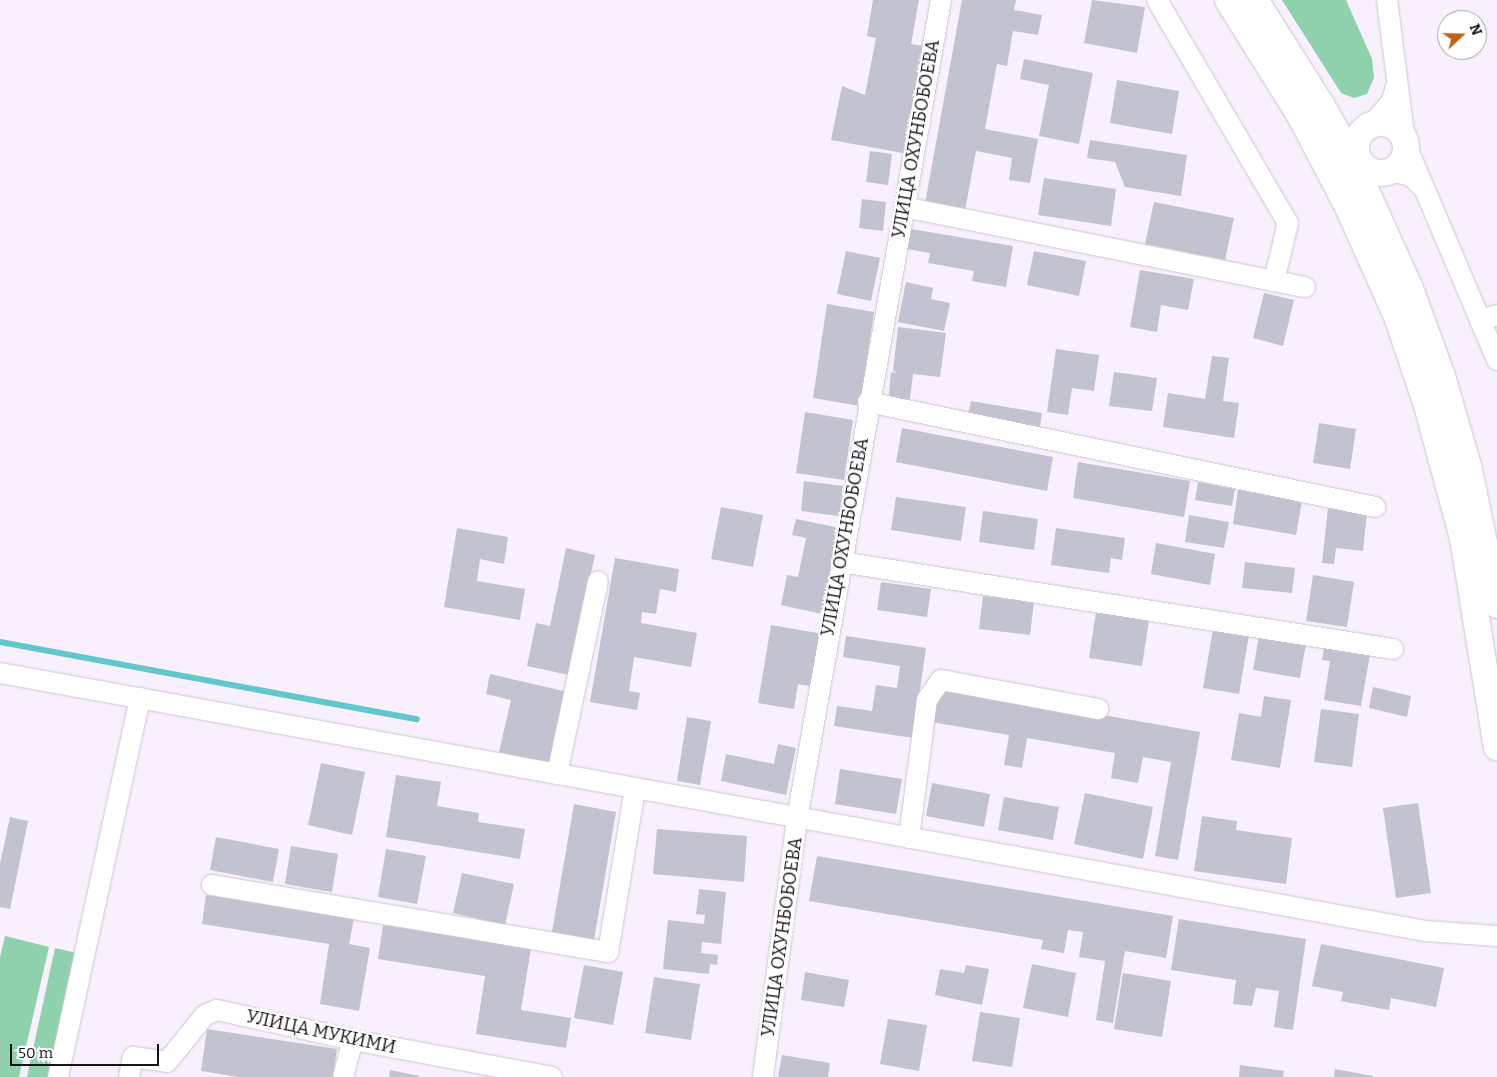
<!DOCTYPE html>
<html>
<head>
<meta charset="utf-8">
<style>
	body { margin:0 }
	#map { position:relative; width:1497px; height:1077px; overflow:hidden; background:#f8f0fd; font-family:Bitter,serif }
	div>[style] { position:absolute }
	.green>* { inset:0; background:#8ed1ac }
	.stream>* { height:6px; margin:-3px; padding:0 3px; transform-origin:3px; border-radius:3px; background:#61c7cc }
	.building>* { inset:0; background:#c2c2d1 }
	.roads { filter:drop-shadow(0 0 1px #cdc5d2) drop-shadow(0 0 1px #cdc5d2) }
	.minor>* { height:20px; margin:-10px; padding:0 10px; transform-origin:10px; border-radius:10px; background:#fff }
	.major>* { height:26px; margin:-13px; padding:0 13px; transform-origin:13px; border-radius:13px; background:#fff }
	.major>.ring { margin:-13px; padding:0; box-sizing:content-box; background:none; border:26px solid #fff; border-radius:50% }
	span { translate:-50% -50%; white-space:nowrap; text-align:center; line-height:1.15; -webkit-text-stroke:4px #fff; paint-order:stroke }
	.street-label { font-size:18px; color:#171419 }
	.north { position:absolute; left:1437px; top:10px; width:50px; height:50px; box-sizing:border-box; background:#fff; border:1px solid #a2a1a3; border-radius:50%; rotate:69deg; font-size:14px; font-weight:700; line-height:20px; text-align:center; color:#171419 }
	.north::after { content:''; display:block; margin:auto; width:18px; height:22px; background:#c1621a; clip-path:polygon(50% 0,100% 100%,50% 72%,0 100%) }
	.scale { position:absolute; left:10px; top:1044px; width:149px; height:22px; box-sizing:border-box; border:2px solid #171419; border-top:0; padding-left:6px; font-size:15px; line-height:18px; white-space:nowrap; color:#171419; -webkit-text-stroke:4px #fff; paint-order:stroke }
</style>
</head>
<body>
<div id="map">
	<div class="green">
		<div style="clip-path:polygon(1282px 0,1346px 0,1372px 59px,1374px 78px,1367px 94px,1354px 98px,1341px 93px)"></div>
		<div style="clip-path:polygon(5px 936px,49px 947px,19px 1077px,0 1077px,0 957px)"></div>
		<div style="clip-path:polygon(55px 948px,77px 953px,48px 1077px,27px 1077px)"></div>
	</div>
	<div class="stream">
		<div style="left:0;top:642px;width:424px;rotate:10.5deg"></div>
	</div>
	<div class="building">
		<div style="clip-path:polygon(873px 0,919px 0,911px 44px,923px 46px,903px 153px,831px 140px,842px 86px,865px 95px,876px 38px,867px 36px)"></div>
		<div style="clip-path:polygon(962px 0,1016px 0,1014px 10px,1042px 15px,1038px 35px,1013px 31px,1007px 66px,997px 64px,985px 129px,1038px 139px,1030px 183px,1009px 180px,1012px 158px,976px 151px,964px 216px,924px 209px)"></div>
		<div style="clip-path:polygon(1092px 0,1145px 7px,1137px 53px,1084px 43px)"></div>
		<div style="clip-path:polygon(1024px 59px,1093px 73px,1079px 144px,1039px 136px,1049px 85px,1020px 79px)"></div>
		<div style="clip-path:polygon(1117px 80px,1179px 91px,1172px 134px,1110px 123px)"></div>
		<div style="clip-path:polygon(1090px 140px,1187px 155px,1181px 196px,1125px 187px,1115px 162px,1087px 158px)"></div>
		<div style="clip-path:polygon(870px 151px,892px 154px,888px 185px,866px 182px)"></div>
		<div style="clip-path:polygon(1044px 178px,1116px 189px,1111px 226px,1038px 215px)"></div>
		<div style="clip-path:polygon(862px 199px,886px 202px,883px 231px,859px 228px)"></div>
		<div style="clip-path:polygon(1154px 202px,1234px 218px,1225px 260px,1145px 244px)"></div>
		<div style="clip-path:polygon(911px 229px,1013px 246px,1006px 287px,972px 281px,974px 271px,928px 263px,930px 253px,907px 249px)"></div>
		<div style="clip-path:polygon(846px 251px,880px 258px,871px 301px,837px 294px)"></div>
		<div style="clip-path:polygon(1034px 251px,1086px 261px,1079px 296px,1027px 285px)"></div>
		<div style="clip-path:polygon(1140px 270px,1194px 279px,1188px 310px,1161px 305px,1157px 332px,1130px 327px)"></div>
		<div style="clip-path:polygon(906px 282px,933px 288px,931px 299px,950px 303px,944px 331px,898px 322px)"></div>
		<div style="clip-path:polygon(1264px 293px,1294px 300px,1283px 346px,1253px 338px)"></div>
		<div style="clip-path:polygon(827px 304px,874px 312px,860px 406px,813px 398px)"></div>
		<div style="clip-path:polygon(898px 327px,946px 333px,940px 377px,913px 374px,909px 407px,888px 405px,891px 372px,898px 373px,893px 371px)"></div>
		<div style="clip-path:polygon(1056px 349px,1099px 355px,1094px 391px,1072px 388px,1068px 415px,1047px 412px)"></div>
		<div style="clip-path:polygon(1212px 356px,1229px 358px,1223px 401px,1239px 403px,1234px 438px,1163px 427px,1168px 393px,1205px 399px)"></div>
		<div style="clip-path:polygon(1114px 372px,1157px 378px,1152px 411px,1109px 406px)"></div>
		<div style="clip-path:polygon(971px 401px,1042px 413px,1039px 433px,967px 420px)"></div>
		<div style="clip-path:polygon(805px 412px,853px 420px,844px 480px,796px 473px)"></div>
		<div style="clip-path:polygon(1319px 423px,1356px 429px,1350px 469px,1313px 463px)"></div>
		<div style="clip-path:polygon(902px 428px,1053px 457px,1047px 491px,896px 462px)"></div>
		<div style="clip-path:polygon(1078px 462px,1190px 481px,1184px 517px,1073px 498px)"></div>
		<div style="clip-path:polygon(804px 481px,843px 486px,839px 516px,801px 511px)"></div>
		<div style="clip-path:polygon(1198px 482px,1235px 489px,1232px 506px,1195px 500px)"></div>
		<div style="clip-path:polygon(1238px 490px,1302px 501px,1296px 535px,1233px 524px)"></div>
		<div style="clip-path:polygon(896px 497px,966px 507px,961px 541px,891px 530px)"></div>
		<div style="clip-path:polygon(721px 507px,763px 515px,753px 567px,711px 559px)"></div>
		<div style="clip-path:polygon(1328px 508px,1367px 512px,1363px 551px,1336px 548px,1334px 564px,1322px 563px)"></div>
		<div style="clip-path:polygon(983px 511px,1038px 519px,1034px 550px,979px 542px)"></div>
		<div style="clip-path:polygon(1189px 515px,1229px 522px,1224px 548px,1185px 542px)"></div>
		<div style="clip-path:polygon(796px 519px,840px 528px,822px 614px,781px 605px,787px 575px,798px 577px,806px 538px,792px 535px)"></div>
		<div style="clip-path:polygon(457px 528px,508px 537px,504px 564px,480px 559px,477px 581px,525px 589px,520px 620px,444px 607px)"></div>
		<div style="clip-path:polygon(1056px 528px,1125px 538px,1122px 560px,1111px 558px,1109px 573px,1051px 565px)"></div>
		<div style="clip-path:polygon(1156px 543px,1215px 554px,1210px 585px,1151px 574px)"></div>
		<div style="clip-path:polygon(566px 548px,595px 555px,569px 675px,527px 666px,536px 623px,550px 626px)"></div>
		<div style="clip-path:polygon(615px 558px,679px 569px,676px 592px,660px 589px,656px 614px,642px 612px,641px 623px,697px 633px,691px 667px,634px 657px,629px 691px,640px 693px,637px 710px,590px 702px)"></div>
		<div style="clip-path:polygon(1245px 562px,1295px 568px,1292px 593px,1242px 588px)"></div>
		<div style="clip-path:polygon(1313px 575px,1354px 582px,1347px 627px,1306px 621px)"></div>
		<div style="clip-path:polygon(881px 582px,931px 589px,927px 617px,877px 610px)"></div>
		<div style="clip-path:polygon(983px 596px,1034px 602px,1030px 635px,979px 629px)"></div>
		<div style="clip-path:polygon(1096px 612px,1149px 620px,1142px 666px,1089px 658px)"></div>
		<div style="clip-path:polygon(1214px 623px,1250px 629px,1239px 694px,1203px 688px)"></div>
		<div style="clip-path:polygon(771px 625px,823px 634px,815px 687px,798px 684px,794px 709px,758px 703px)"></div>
		<div style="clip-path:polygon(1260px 630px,1307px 637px,1300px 678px,1253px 670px)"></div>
		<div style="clip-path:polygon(846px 636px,926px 648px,913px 738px,834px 726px,837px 706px,872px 711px,876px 685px,897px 688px,900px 666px,843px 657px)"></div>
		<div style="clip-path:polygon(1325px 642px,1371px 649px,1361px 706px,1324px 700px,1330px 661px,1322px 660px)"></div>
		<div style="clip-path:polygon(490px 674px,568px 692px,551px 764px,499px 752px,511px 700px,486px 694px)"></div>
		<div style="clip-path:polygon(937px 686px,1200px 732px,1178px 860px,1155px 856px,1171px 762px,1143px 757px,1138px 783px,1111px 778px,1115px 753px,1027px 738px,1022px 768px,1004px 765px,1009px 735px,931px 722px)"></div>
		<div style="clip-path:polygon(1373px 687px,1411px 696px,1407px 717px,1369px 708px)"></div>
		<div style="clip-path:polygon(1264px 696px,1291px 700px,1280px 768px,1231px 760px,1239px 713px,1261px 717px)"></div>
		<div style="clip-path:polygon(1321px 709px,1359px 714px,1352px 767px,1314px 762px)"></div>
		<div style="clip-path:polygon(687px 717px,711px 721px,700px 785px,677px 781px)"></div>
		<div style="clip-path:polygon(778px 744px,796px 748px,786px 795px,721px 781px,726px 754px,774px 764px)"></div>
		<div style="clip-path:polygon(321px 763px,365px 772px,352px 835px,308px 825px)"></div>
		<div style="clip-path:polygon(840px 769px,902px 779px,896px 814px,835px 804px)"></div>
		<div style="clip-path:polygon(396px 775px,441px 782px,437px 806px,479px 813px,478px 822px,525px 829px,520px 859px,386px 837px)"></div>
		<div style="clip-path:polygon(932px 783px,990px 794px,984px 827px,926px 816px)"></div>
		<div style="clip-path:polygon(1085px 793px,1153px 807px,1143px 859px,1074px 844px)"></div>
		<div style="clip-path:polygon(1004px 797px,1059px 807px,1053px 840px,998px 830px)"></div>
		<div style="clip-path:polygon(1418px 803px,1431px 893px,1396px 898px,1383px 808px)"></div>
		<div style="clip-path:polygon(574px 804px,616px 812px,594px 940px,552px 932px)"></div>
		<div style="clip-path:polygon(1202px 816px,1237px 821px,1236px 830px,1292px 838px,1286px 884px,1194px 871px)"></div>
		<div style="clip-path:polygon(10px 817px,28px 821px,10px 909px,0 907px,0 864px)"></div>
		<div style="clip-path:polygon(657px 829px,747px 836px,744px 882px,653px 874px)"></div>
		<div style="clip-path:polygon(216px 837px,279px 849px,273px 882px,210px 870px)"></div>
		<div style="clip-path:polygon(291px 846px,338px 854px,332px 892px,285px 884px)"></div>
		<div style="clip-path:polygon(386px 849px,426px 856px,417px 904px,378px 897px)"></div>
		<div style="clip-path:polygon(817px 856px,1173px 916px,1166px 958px,1125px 951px,1113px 1023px,1096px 1020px,1105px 961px,1079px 957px,1083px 932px,1068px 930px,1064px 953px,1041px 949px,1043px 940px,809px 901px)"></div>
		<div style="clip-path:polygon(462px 873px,514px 884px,505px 925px,453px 913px)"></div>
		<div style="clip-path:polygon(699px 889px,726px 892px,721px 944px,702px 942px,701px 953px,718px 955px,717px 965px,710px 964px,709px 974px,663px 969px,668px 920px,704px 924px,705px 915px,696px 914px)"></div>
		<div style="clip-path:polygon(206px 895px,354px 918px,349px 944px,370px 948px,359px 1011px,320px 1004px,329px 944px,202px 924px)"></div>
		<div style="clip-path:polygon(1179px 919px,1306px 939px,1293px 1030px,1274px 1027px,1279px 991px,1256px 988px,1252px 1006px,1233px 1004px,1236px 980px,1171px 970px)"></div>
		<div style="clip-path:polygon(383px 925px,531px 948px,521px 1010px,571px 1018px,566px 1048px,476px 1034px,485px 976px,378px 959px)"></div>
		<div style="clip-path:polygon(1321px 944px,1444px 968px,1436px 1007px,1391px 998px,1389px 1010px,1341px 1001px,1343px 992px,1312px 986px)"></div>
		<div style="clip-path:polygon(1032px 964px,1076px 973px,1068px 1017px,1023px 1008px)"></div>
		<div style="clip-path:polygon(584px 965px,623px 972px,613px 1025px,574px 1018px)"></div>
		<div style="clip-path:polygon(966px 965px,989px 969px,982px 1005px,935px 995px,940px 969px,964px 973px)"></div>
		<div style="clip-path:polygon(805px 972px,849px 980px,844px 1007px,801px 1000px)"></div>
		<div style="clip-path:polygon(1123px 973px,1171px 981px,1162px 1037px,1114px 1029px)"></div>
		<div style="clip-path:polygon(654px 977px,700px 984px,691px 1040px,645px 1033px)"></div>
		<div style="clip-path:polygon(980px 1012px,1020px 1018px,1012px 1067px,972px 1061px)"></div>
		<div style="clip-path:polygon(888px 1019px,927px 1025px,919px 1071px,880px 1064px)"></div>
		<div style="clip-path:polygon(207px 1029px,337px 1049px,333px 1077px,239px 1077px,201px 1071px)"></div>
		<div style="clip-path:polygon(782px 1055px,830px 1063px,828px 1077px,778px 1077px)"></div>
		<div style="clip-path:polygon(1240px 1065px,1284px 1071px,1283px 1077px,1239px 1077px)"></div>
		<div style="clip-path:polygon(1335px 1069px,1373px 1076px,1373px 1077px,1334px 1077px)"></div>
		<div style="clip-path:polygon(390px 1070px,419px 1076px,419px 1077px,389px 1077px)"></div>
	</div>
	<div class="roads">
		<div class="minor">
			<div style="left:1157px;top:0;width:259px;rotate:59.6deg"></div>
			<div style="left:1288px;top:223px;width:60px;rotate:103.6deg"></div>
			<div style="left:1387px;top:0;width:144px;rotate:82.8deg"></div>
			<div style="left:1405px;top:143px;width:236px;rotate:67deg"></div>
			<div style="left:1370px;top:126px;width:31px;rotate:-48deg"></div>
			<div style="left:1391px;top:103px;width:20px;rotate:-72deg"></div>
			<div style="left:1391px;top:171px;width:21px;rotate:14deg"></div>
			<div style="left:1411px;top:176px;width:17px;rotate:45deg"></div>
			<div style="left:904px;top:207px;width:409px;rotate:11.3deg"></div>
			<div style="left:1480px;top:320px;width:18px;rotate:-16deg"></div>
			<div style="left:868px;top:402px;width:518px;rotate:11.7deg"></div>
			<div style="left:841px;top:562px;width:559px;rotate:8.96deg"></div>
			<div style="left:0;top:673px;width:1449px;rotate:10.26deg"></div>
			<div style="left:1426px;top:931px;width:71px;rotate:4deg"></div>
			<div style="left:557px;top:774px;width:197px;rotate:-78deg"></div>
			<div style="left:909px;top:838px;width:139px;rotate:-82.6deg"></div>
			<div style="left:927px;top:700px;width:24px;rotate:-55deg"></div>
			<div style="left:941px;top:680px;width:160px;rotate:10.5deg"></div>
			<div style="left:212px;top:885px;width:402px;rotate:9.6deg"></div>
			<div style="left:608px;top:952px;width:165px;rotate:-80.6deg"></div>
			<div style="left:58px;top:1077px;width:388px;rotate:-77.8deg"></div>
			<div style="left:129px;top:1077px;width:20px;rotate:-79deg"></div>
			<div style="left:133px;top:1057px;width:34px;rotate:8deg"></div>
			<div style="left:167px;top:1062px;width:60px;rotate:-51deg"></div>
			<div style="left:205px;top:1015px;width:13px;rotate:-23deg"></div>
			<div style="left:217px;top:1010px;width:139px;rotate:12.4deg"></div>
			<div style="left:353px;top:1040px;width:202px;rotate:10.5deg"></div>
			<div style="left:343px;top:1077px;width:38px;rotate:-75deg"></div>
			<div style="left:763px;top:1077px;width:260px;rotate:-82.5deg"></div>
			<div style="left:797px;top:819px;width:832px;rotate:-80.03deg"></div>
		</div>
		<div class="major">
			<div style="left:1228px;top:0;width:138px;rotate:58deg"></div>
			<div style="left:1301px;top:117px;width:102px;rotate:62.4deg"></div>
			<div style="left:1348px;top:207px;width:123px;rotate:65.9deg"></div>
			<div style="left:1398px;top:319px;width:91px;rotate:71.4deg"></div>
			<div style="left:1427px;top:405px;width:138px;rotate:74.9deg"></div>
			<div style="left:1463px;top:538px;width:212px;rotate:80.8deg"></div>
			<div style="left:1255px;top:0;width:125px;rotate:57.7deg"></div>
			<div style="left:1322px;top:106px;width:62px;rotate:60.9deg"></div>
			<div style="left:1352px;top:160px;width:138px;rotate:65.7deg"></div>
			<div style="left:1409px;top:286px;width:96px;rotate:69.9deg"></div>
			<div style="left:1442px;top:376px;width:94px;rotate:73.9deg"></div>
			<div style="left:1468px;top:466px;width:142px;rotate:78.2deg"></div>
			<div class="ring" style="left:1356px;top:123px;width:24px;height:24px"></div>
		</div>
	</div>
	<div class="street-label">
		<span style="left:916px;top:139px;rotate:-80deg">УЛИЦА ОХУНБОБОЕВА</span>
		<span style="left:845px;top:537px;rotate:-80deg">УЛИЦА ОХУНБОБОЕВА</span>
		<span style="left:782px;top:937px;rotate:-82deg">УЛИЦА ОХУНБОБОЕВА</span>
		<span style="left:321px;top:1032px;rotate:12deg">УЛИЦА МУКИМИ</span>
	</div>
	<div class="north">N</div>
	<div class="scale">50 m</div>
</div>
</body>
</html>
